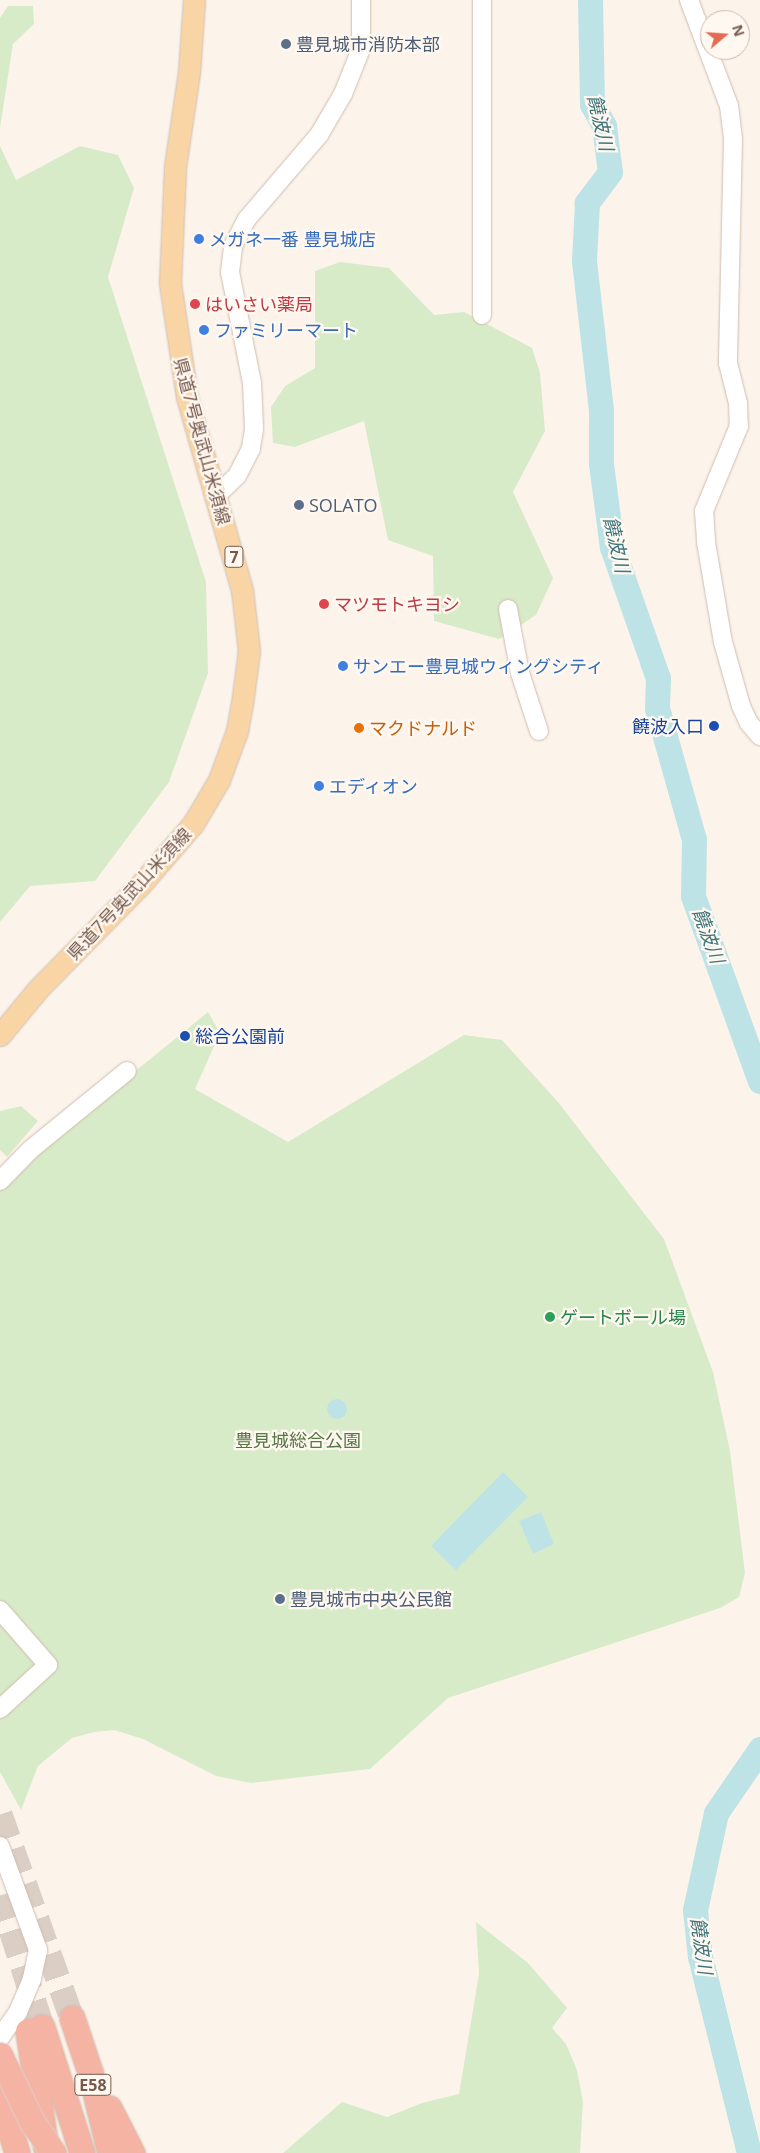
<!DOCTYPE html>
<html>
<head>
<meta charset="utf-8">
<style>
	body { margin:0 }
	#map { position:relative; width:760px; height:2153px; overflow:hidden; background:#fcf4eb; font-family:"Open Sans","Noto Sans JP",sans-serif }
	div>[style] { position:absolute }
	.green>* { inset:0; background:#d8ebc8 }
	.water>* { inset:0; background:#bee3e6 }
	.round { border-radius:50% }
	.river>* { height:25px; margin:-12.5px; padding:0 12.5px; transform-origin:12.5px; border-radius:12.5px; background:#bee3e6 }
	.highway-tunnel>* { height:25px; margin-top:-12.5px; transform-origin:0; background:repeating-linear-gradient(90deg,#dbcec4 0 25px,transparent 0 37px) }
	.roads { filter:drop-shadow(0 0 1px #cfbcaf) drop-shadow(0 0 1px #cfbcaf) }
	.minor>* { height:18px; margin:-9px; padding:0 9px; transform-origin:9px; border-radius:9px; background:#fff }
	.major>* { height:21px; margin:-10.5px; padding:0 10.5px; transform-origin:10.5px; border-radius:10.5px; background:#f9d4a5 }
	.highway>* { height:25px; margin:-12.5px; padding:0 12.5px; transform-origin:12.5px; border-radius:12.5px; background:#f5b3a3 }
	.bridges { filter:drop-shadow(0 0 1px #d9d1cd) drop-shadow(0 0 1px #d9d1cd) }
	.highway-bridge>* { height:25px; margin:-12.5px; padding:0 12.5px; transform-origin:12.5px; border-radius:12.5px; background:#f5b3a3 }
	.dots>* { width:14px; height:14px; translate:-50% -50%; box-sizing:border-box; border:2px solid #fff8f1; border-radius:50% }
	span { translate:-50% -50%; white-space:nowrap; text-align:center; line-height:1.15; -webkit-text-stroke:4.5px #fff8f1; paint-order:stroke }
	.shield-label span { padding:1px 4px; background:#fff8f1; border:1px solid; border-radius:4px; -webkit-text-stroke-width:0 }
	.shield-label { font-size:16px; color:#785a4d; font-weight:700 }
	.service-label { font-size:18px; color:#4e5e75 }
	.left { translate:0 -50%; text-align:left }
	.shop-label { font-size:18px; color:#366cbe }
	.health-label { font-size:18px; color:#be3a42 }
	.street-label { font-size:18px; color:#785a4d }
	.transit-label { font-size:18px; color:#164399 }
	.right { translate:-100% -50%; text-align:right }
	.food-label { font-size:18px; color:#c56008 }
	.leisure-label { font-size:18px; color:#27864d }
	.park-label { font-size:18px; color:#557742 }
	.water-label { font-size:19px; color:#40767c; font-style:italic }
	.north { position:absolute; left:700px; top:10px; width:50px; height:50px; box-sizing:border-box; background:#fff8f1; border:1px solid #c9b9af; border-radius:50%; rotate:72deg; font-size:14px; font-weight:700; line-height:20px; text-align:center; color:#785a4d }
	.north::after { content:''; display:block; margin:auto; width:18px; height:22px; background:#e36a53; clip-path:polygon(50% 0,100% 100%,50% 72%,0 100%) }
</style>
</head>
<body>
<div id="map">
	<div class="green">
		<div style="clip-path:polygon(8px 6px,33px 6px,34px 24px,13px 44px,0 128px,0 18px)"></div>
		<div style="clip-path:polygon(0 146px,16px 180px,80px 146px,118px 155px,134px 188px,108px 277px,206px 582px,208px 673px,169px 782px,95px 881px,30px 886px,0 922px)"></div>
		<div style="clip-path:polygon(340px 262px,389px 268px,434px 315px,464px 312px,532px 348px,540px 373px,545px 431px,513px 492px,553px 578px,536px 615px,499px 639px,434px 621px,433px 556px,388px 540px,364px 421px,295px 447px,273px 443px,271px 407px,285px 386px,315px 368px,315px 271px)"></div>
		<div style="clip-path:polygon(208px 1012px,220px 1033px,195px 1089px,288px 1142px,464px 1035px,502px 1040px,558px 1102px,664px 1239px,713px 1372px,730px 1451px,745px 1573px,739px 1597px,720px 1608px,448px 1698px,370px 1769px,251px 1783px,216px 1776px,143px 1739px,114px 1730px,94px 1732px,72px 1738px,38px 1766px,21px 1810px,0 1772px,0 1190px,57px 1135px)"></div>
		<div style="clip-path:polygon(21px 1106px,38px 1121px,7px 1157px,0 1150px,0 1111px)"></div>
		<div style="clip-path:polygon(476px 1922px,528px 1963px,567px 2008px,552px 2028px,566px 2044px,577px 2070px,583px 2102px,580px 2153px,283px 2153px,342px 2102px,387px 2117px,422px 2103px,459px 2094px,479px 1974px)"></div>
	</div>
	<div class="water">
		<div class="round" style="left:327px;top:1399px;width:20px;height:20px"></div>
		<div style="clip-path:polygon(503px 1472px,528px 1497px,456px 1570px,431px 1546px)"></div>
		<div style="clip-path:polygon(541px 1512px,554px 1544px,533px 1554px,519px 1521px)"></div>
	</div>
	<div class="river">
		<div style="left:590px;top:0;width:104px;rotate:88.9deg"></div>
		<div style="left:592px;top:104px;width:25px;rotate:61deg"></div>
		<div style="left:604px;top:126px;width:46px;rotate:82.6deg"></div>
		<div style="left:610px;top:172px;width:39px;rotate:127deg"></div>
		<div style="left:587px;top:203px;width:58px;rotate:93deg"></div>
		<div style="left:584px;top:261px;width:150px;rotate:83.5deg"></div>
		<div style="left:601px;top:410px;width:54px;rotate:90deg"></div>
		<div style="left:601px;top:464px;width:84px;rotate:82.5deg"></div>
		<div style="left:612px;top:547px;width:139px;rotate:70.7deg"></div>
		<div style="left:658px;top:678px;width:30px;rotate:92deg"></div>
		<div style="left:657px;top:708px;width:137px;rotate:74.3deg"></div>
		<div style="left:694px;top:840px;width:56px;rotate:91deg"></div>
		<div style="left:693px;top:896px;width:197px;rotate:70.1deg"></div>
		<div style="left:749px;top:2153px;width:202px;rotate:-104deg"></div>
		<div style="left:700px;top:1957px;width:47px;rotate:-96.1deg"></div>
		<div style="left:695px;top:1910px;width:99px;rotate:-77.8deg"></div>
		<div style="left:716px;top:1813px;width:78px;rotate:-55.5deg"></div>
	</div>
	<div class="highway-tunnel">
		<div style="left:0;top:1814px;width:216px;rotate:70.6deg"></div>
		<div style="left:0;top:1895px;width:139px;rotate:72.3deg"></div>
	</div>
	<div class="roads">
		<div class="minor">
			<div style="left:482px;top:0;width:315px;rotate:90deg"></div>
			<div style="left:689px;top:0;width:113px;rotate:69.3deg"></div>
			<div style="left:729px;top:106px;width:33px;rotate:83deg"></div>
			<div style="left:733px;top:139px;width:224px;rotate:91.3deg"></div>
			<div style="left:728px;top:363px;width:41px;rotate:76deg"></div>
			<div style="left:738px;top:403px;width:23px;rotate:88deg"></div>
			<div style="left:739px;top:426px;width:92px;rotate:112.4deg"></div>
			<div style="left:704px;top:511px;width:31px;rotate:86deg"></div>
			<div style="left:706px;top:542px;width:101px;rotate:80.4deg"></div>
			<div style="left:723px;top:642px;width:66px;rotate:74.3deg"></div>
			<div style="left:741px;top:706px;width:19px;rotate:65deg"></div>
			<div style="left:749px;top:723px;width:17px;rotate:50deg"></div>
			<div style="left:216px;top:496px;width:29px;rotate:-44deg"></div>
			<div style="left:237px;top:476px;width:31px;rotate:-63deg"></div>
			<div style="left:251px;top:448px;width:20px;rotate:-81deg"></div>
			<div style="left:254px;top:428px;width:45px;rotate:-92.5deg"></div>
			<div style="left:252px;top:383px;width:113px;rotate:-101.2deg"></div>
			<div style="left:230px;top:272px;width:26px;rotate:-83deg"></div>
			<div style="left:233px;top:246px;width:30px;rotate:-63deg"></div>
			<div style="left:247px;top:219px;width:111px;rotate:-49.4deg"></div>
			<div style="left:319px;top:135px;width:48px;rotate:-59.7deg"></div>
			<div style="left:343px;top:94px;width:48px;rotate:-68.2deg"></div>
			<div style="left:361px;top:49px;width:49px;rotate:-90deg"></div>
			<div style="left:508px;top:609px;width:65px;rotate:79.4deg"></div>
			<div style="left:520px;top:673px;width:61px;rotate:71.9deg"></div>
			<div style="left:0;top:1181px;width:43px;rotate:-45.9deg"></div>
			<div style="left:30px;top:1150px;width:125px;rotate:-39.2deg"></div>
			<div style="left:0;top:1610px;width:73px;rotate:48.9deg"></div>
			<div style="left:48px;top:1665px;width:65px;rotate:137.5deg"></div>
			<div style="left:0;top:1846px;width:111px;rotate:69.9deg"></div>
			<div style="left:38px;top:1950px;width:30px;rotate:102deg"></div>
			<div style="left:32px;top:1979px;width:36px;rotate:113deg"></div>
			<div style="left:18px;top:2012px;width:32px;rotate:125deg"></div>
		</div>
		<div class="major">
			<div style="left:0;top:1035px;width:60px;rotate:-50.4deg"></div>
			<div style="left:38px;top:989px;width:148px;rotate:-45.5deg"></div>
			<div style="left:142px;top:883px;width:78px;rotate:-49.2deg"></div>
			<div style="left:193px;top:824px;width:51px;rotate:-59.4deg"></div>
			<div style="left:219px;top:780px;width:52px;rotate:-69.8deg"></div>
			<div style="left:237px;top:731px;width:27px;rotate:-80deg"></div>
			<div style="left:242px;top:704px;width:53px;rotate:-82.5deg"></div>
			<div style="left:249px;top:651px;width:61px;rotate:-96.5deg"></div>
			<div style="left:242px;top:590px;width:201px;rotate:-105.9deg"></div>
			<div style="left:187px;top:397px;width:115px;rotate:-98.5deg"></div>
			<div style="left:170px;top:283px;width:116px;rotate:-87.5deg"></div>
			<div style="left:175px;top:167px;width:96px;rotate:-81.6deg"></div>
			<div style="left:189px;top:72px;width:72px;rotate:-86deg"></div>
		</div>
		<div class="highway">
			<div style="left:72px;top:2018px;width:57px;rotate:71.6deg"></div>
			<div style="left:90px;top:2072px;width:83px;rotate:76.1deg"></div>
			<div style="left:42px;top:2027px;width:132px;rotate:72.4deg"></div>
			<div style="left:28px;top:2031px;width:118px;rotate:81.3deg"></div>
			<div style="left:0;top:2097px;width:59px;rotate:73.1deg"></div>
			<div style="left:109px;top:2108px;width:51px;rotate:62.9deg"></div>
		</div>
	</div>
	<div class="bridges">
		<div class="highway-bridge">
			<div style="left:0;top:2055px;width:74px;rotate:64.5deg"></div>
			<div style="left:32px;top:2122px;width:38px;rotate:55deg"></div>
		</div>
	</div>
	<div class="dots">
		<div style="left:286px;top:44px;background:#5c6f8a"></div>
		<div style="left:199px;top:239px;background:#3f7fe0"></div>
		<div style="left:195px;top:304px;background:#e0444e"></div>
		<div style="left:204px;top:330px;background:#3f7fe0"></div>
		<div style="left:299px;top:505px;background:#5c6f8a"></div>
		<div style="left:324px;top:604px;background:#e0444e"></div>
		<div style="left:343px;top:666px;background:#3f7fe0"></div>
		<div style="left:714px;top:726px;background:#1a4fb4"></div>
		<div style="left:359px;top:728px;background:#e8710a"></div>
		<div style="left:319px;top:786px;background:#3f7fe0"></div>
		<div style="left:185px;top:1036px;background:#1a4fb4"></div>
		<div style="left:550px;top:1317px;background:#2e9e5b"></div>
		<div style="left:280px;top:1599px;background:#5c6f8a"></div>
	</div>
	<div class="shield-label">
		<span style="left:234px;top:557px">7</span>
		<span style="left:93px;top:2085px">E58</span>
	</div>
	<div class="service-label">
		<span class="left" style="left:296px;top:44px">豊見城市消防本部</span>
		<span class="left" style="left:309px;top:505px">SOLATO</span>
		<span class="left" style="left:290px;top:1599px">豊見城市中央公民館</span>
	</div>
	<div class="shop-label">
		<span class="left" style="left:209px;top:239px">メガネ一番 豊見城店</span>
		<span class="left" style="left:214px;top:330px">ファミリーマート</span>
		<span class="left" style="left:353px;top:666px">サンエー豊見城ウィングシティ</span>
		<span class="left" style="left:329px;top:786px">エディオン</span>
	</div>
	<div class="health-label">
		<span class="left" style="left:205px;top:304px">はいさい薬局</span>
		<span class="left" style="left:334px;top:604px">マツモトキヨシ</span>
	</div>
	<div class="street-label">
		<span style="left:202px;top:441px;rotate:75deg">県道7号奥武山米須線</span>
		<span style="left:129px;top:894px;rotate:-47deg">県道7号奥武山米須線</span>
	</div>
	<div class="transit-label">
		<span class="right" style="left:704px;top:726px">饒波入口</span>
		<span class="left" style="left:195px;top:1036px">総合公園前</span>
	</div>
	<div class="food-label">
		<span class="left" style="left:369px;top:728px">マクドナルド</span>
	</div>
	<div class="leisure-label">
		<span class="left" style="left:560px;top:1317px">ゲートボール場</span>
	</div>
	<div class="park-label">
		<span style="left:298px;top:1440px">豊見城総合公園</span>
	</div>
	<div class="water-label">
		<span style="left:600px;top:123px;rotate:77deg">饒波川</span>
		<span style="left:616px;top:545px;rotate:77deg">饒波川</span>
		<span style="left:708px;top:936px;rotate:70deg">饒波川</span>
		<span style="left:701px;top:1946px;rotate:82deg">饒波川</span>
	</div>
	<div class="north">N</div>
</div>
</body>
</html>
